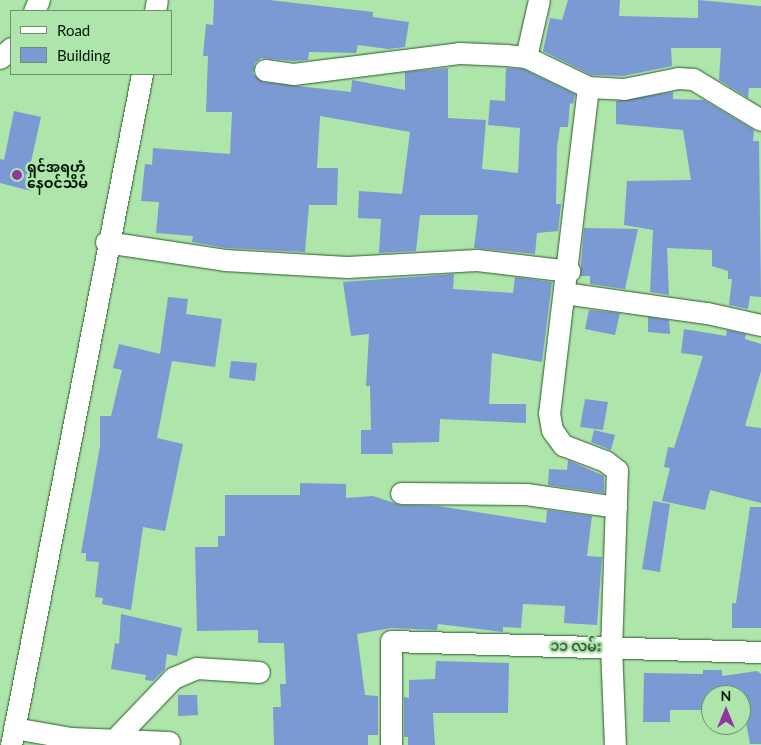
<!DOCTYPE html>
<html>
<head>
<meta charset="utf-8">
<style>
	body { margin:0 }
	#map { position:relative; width:761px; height:745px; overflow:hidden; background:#aee5ab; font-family:Lato,"Noto Sans Myanmar",sans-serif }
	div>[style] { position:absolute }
	.building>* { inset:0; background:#7b99d2 }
	.roads { filter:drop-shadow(0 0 1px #295b28) drop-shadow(0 0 1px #295b28) }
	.minor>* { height:21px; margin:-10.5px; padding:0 10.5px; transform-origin:10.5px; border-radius:10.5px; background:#fff }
	.dots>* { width:14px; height:14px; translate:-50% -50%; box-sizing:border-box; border:2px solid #aee5ab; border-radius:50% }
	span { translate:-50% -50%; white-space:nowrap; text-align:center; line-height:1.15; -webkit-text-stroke:5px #aee5ab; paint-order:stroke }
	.poi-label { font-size:14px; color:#041704; font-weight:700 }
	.left { translate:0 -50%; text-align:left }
	.street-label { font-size:14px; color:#041704 }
	.legend { position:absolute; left:10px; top:10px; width:162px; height:65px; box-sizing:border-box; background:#aee5ab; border:1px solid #6a9368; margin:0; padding:6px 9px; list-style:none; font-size:15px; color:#041704 }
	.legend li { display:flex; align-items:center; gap:10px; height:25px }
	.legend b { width:25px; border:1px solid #6a9368 }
	.north { position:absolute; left:701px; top:685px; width:50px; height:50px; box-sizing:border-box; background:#aee5ab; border:1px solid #6a9368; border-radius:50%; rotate:0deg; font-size:14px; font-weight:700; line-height:20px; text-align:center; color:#041704 }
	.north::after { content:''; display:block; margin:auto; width:18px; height:22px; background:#93359e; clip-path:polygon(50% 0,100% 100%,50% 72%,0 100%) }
</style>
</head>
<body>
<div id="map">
	<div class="building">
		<div style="clip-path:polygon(214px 0,269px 0,373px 12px,373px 17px,409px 22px,405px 47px,388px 49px,358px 45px,356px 53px,309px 52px,308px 60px,293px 61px,261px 58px,255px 63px,253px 74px,263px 82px,351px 92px,352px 80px,405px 90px,405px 72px,448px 68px,448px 118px,486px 120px,482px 169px,518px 173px,520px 128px,488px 125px,490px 100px,505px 101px,506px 68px,523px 69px,575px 94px,573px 104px,570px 103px,568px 127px,560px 127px,557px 147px,556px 204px,561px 204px,558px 231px,537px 233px,535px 254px,474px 248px,478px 215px,420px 215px,416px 251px,379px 253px,381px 219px,358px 218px,359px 191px,402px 194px,410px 132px,320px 116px,317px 168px,338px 168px,337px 205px,309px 205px,305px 252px,226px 248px,192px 242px,193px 236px,156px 233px,159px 202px,141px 201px,145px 164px,152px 165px,153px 148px,230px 154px,232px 112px,206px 112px,208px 56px,203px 56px,206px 24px,213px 25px)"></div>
		<div style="clip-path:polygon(568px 0,620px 0,619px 16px,698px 18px,698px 0,761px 6px,761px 88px,749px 88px,748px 98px,719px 80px,721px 48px,671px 48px,672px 66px,623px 76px,591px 75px,543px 51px,550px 18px,562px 20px)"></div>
		<div style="clip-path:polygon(673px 92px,673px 99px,704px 100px,754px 130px,753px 141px,759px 141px,761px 297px,750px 296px,748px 309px,729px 305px,732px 279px,728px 279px,728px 271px,712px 266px,712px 250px,667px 248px,669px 295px,650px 292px,653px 230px,624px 225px,627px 181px,691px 180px,683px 130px,616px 124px,616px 101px)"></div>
		<div style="clip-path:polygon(14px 111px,41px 117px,30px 166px,37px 167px,31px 191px,0 183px,0 159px,4px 160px)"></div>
		<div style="clip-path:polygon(584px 228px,638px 229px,625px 289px,590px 284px,590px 276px,580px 276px)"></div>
		<div style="clip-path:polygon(454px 274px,453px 289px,513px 293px,515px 277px,552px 282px,542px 362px,492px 353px,489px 404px,526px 404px,526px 423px,440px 419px,439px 442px,392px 443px,393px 454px,361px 454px,361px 430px,371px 430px,370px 386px,366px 386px,369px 334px,351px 336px,343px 282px)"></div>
		<div style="clip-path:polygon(168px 297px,188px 299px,186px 314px,222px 319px,215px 367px,172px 361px,157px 438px,183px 444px,165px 531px,143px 527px,131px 610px,102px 604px,103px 598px,95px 597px,99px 562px,86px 561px,86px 553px,81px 553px,100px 446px,100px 416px,111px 416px,122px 370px,113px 368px,119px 344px,160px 354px)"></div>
		<div style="clip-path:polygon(589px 310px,620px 313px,615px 335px,585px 329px)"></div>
		<div style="clip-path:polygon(648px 317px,669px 320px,670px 334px,648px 332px)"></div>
		<div style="clip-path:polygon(684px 329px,726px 336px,727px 330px,746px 334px,745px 339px,761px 344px,761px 371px,745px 426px,761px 428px,761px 503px,710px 490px,705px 510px,662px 501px,670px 468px,664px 467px,668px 447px,674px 448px,703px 356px,681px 353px)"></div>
		<div style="clip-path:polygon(231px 361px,257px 363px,255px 381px,229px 378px)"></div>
		<div style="clip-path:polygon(585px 399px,608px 402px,603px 430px,580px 427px)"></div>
		<div style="clip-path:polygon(594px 430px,615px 435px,611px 450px,591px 442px)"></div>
		<div style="clip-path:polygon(568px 460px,604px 476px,604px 493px,548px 485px,549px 469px,567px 470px)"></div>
		<div style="clip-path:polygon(300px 483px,346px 484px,346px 498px,373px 496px,400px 505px,438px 506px,546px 523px,547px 510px,592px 516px,587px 556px,602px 557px,597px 625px,564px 623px,565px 606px,523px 604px,521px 628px,503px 627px,503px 632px,438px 624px,437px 630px,391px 628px,357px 634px,365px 695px,378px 696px,378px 735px,368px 735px,368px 745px,274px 745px,273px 707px,281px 707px,280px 684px,286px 684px,284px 643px,258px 643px,258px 630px,197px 631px,195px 547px,218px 547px,218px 536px,225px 536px,225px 495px,300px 495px)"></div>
		<div style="clip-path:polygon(653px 501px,670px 504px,660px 572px,642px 569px)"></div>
		<div style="clip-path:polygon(750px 507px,761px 507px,761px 628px,732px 628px,732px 603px,736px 603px)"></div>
		<div style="clip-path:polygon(121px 614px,182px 628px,177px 656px,167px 654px,165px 669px,153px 681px,145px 680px,146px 675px,111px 669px,115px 643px,119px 644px)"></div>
		<div style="clip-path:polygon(436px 661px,509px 663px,508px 713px,433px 713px,435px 745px,408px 745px,408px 737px,404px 737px,404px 697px,409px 698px,409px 680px,435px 679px)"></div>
		<div style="clip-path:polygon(703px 670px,722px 670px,722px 676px,757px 671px,761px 674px,761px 744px,750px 744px,741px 695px,711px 695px,711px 710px,670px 710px,670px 722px,643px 722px,644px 673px,703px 674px)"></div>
		<div style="clip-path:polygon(178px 695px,197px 695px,198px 715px,178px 716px)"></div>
	</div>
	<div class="roads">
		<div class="minor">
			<div style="left:34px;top:11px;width:12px;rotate:-66deg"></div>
			<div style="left:155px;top:11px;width:11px;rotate:-80deg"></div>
			<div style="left:526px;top:57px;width:58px;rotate:-77.2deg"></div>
			<div style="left:0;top:58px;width:15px;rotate:-42deg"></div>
			<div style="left:265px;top:70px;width:28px;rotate:8deg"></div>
			<div style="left:293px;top:74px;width:167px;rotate:-7.2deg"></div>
			<div style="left:459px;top:53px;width:47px;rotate:2.4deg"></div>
			<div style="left:506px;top:55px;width:20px;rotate:6deg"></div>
			<div style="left:526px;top:57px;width:69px;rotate:25.8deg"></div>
			<div style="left:588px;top:87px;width:36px;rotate:3deg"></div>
			<div style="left:624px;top:89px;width:55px;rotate:-11.5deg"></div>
			<div style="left:678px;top:78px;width:15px;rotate:4deg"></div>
			<div style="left:693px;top:79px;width:79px;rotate:31.1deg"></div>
			<div style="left:588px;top:87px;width:328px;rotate:96.8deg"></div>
			<div style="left:549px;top:413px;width:17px;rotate:80deg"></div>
			<div style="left:552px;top:430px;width:19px;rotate:54deg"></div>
			<div style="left:563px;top:445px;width:45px;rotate:20.9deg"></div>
			<div style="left:605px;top:461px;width:15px;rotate:37deg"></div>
			<div style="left:617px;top:470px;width:177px;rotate:91.9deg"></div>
			<div style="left:611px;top:647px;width:98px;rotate:87.7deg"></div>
			<div style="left:106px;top:242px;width:120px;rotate:8.6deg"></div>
			<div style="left:225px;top:260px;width:122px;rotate:3.3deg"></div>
			<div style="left:347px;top:267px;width:130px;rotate:-3.1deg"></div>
			<div style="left:477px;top:260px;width:93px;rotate:6.8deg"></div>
			<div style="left:564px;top:293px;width:144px;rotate:8deg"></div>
			<div style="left:707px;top:313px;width:55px;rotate:12.5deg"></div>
			<div style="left:401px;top:493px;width:125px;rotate:0.5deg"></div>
			<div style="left:526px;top:494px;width:91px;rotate:8.2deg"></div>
			<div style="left:14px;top:728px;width:58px;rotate:10deg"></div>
			<div style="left:71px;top:738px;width:98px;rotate:2.3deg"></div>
			<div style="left:115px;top:739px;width:84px;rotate:-46.4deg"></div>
			<div style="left:173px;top:678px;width:25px;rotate:-23deg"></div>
			<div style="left:196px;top:668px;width:63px;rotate:3.6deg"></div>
			<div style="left:11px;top:745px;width:684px;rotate:-78.95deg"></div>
			<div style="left:391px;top:745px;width:104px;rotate:-90deg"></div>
			<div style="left:391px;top:641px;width:370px;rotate:1.7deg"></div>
		</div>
	</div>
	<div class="dots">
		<div style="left:17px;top:175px;background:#93359e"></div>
	</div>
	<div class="poi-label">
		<span class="left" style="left:27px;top:175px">ရှင်အရဟံ<br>နေဝင်သိမ်</span>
	</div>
	<div class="street-label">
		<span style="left:576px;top:646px;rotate:1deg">၁၁ လမ်း</span>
	</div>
	<ul class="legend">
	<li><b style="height:6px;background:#fff"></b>Road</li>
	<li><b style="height:14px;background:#7b99d2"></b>Building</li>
	</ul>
	<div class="north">N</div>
</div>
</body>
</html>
